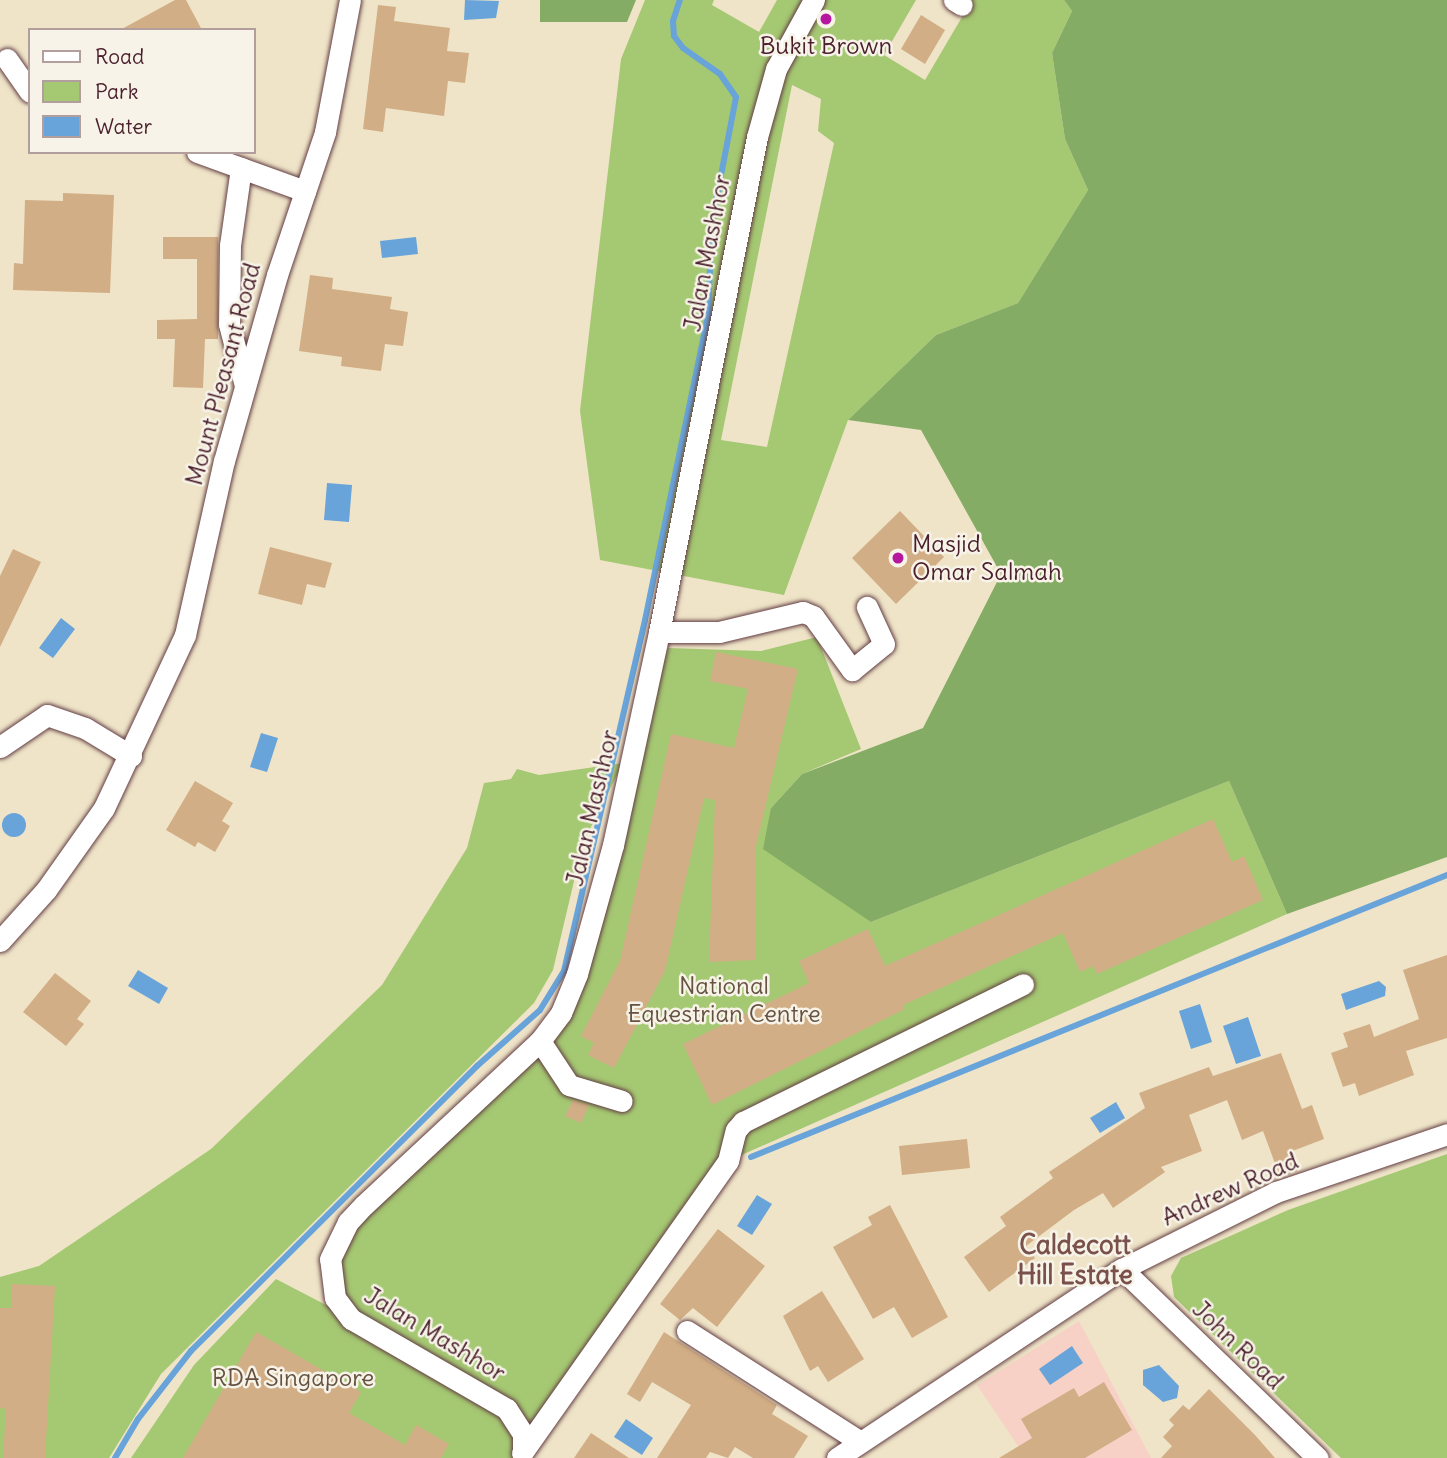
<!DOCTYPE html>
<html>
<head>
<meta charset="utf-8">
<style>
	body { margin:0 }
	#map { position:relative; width:1447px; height:1458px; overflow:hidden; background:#efe4c8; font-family:Delius,sans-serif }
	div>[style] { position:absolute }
	.built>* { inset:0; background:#f7d1c6 }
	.green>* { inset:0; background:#a5c872 }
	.forest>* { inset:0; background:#84ac64 }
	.water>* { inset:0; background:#68a4d9 }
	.round { border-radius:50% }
	.stream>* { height:6px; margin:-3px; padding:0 3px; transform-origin:3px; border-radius:3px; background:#68a4d9 }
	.building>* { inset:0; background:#d1ae85 }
	.roads { filter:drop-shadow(0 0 2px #633d43) drop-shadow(0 0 2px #633d43) }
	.minor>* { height:21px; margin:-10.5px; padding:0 10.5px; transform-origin:10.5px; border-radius:10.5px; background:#fff }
	.dots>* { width:19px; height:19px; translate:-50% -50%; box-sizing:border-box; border:4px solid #f7f3e8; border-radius:50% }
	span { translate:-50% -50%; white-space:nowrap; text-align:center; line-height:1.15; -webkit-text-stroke:5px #f7f3e8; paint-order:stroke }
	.poi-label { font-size:24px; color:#4a1f2b }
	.left { translate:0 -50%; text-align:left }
	.street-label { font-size:24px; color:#4a1f2b }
	.park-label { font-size:24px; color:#655240 }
	.neighbourhood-label { font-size:26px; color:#79514a; font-weight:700 }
	.legend { position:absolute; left:28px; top:28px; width:228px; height:126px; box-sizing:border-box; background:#f7f3e8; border:2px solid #b29e9c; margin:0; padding:9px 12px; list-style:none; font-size:21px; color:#4a1f2b }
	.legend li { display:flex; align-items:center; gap:14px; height:35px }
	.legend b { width:35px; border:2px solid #b29e9c }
</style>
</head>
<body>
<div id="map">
	<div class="built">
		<div style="clip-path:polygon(1079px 1321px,1151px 1458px,1026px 1458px,977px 1385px)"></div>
	</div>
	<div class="green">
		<div style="clip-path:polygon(evenodd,645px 0,714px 0,712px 5px,759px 32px,777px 0,916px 0,884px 55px,925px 80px,972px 0,1064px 0,1072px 11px,1052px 53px,1065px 139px,1088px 190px,1018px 303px,936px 335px,848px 420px,784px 595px,600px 560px,580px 411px,621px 59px,645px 0,792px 85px,821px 99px,818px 131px,834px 143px,767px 447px,721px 440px,792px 85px)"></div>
		<div style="clip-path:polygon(817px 637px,861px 749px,802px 774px,771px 808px,871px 922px,1229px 781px,1287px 914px,728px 1161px,519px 1458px,131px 1458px,194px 1365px,276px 1279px,349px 1317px,336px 1296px,340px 1238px,561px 1009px,635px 747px,668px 648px,761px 651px)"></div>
		<div style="clip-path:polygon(623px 763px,583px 843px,553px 970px,534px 1003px,161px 1374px,109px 1458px,0 1458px,0 1277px,39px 1266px,211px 1149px,382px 985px,467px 848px,484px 783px,511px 779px,517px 769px,539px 775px)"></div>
		<div style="clip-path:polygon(1447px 1154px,1447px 1458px,1341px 1458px,1174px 1297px,1171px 1276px,1181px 1258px,1288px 1210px)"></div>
	</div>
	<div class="forest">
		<div style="clip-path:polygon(540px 0,636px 0,627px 22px,540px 22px)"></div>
		<div style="clip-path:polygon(1064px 0,1447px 0,1447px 857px,1287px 914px,1229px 781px,871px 922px,763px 849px,771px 808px,802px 774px,923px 728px,1001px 574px,921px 430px,848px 420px,936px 335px,1018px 303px,1088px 190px,1065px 139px,1052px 53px,1072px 11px)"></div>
	</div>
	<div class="water">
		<div style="clip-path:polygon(465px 0,499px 1px,496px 18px,464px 20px)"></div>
		<div style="clip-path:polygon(416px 237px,418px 254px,382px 258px,380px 241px)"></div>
		<div style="clip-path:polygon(327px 483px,352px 485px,349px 522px,324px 520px)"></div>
		<div style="clip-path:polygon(61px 618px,75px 629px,53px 658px,39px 648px)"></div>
		<div style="clip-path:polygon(261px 733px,278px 738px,267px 772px,250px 767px)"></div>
		<div class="round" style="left:2px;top:813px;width:24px;height:24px"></div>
		<div style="clip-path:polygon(138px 970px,168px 988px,159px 1004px,128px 986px)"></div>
		<div style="clip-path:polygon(1379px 981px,1386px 987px,1385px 996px,1346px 1010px,1341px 994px)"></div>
		<div style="clip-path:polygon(1200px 1004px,1212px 1042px,1191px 1049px,1179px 1011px)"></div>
		<div style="clip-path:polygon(1248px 1017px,1261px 1056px,1236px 1064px,1223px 1026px)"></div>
		<div style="clip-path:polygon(1116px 1102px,1125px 1118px,1100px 1133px,1090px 1118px)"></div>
		<div style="clip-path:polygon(757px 1195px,772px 1204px,752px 1235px,737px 1226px)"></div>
		<div style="clip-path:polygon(1072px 1346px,1083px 1363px,1050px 1385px,1039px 1369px)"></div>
		<div style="clip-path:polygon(1159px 1365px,1179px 1386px,1177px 1398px,1163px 1402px,1143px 1385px,1143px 1370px)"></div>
		<div style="clip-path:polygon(626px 1419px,653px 1438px,642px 1455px,614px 1437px)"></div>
	</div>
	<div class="stream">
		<div style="left:751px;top:1157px;width:751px;rotate:-22.06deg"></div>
		<div style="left:115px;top:1458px;width:45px;rotate:-59.5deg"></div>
		<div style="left:138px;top:1419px;width:86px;rotate:-52.1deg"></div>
		<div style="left:191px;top:1351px;width:404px;rotate:-44.9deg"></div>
		<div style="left:477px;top:1066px;width:84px;rotate:-41.6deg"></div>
		<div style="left:540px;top:1010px;width:46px;rotate:-58.4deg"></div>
		<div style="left:564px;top:971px;width:360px;rotate:-77deg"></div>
		<div style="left:645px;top:620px;width:310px;rotate:-78.3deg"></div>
		<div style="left:708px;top:316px;width:94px;rotate:-87.6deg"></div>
		<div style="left:712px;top:222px;width:127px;rotate:-79.1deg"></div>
		<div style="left:736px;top:97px;width:28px;rotate:-125deg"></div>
		<div style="left:720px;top:74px;width:45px;rotate:-144.9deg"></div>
		<div style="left:683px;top:48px;width:15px;rotate:-127deg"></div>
		<div style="left:674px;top:36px;width:15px;rotate:-94deg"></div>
		<div style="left:673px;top:21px;width:22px;rotate:-72deg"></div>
	</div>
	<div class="building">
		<div style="clip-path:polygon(175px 0,186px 0,202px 30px,120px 30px)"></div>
		<div style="clip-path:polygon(378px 5px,396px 7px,394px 21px,450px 28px,447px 51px,469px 53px,465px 83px,448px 81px,444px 116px,386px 108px,383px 132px,363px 129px)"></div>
		<div style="clip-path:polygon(921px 15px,945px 30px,925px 64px,901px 49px)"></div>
		<div style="clip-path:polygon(63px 193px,114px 195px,110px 293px,13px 290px,14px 263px,23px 264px,25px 200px,63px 201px)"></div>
		<div style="clip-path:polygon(163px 237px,218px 237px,218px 339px,205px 339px,203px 388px,173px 387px,175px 339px,157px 339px,157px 320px,197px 319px,197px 259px,163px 259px)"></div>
		<div style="clip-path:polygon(310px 275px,333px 278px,332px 289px,392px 297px,390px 309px,408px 312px,403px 346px,385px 344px,381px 371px,341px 366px,342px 357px,299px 351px)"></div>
		<div style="clip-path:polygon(900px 511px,944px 557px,896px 604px,852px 558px)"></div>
		<div style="clip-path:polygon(270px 547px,332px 563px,325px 588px,307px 584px,302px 605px,258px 594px)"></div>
		<div style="clip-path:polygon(13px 549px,41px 562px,0 647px,0 576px)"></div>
		<div style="clip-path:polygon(716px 652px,798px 669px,756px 846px,755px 960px,709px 962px,715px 800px,704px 798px,665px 971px,614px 1068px,588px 1055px,594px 1043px,581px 1036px,620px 961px,671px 734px,734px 748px,748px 689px,710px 681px)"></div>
		<div style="clip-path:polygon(195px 781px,233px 803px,222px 821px,230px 826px,215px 852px,198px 842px,195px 847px,166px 830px)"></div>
		<div style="clip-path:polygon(1213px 819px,1232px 862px,1244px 856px,1263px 900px,1097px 974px,1093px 966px,1080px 972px,1063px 933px,903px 1005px,905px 1009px,712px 1105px,683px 1044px,809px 983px,799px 961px,868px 929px,885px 966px)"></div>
		<div style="clip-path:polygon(1447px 955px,1447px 1038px,1406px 1051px,1414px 1075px,1359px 1096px,1355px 1083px,1343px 1087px,1331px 1053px,1348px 1047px,1343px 1033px,1370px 1024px,1374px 1037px,1419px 1019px,1403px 970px)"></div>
		<div style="clip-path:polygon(55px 973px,91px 1001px,77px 1019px,84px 1024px,66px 1046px,23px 1012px)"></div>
		<div style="clip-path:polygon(1281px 1053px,1302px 1109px,1312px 1105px,1324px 1139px,1290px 1152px,1297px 1171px,1280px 1177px,1263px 1131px,1242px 1140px,1227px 1100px,1189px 1115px,1202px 1151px,1161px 1167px,1165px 1172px,1113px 1208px,1103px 1193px,1074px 1210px,1026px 1246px,1035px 1258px,989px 1292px,964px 1257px,1006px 1226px,1000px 1217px,1053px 1178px,1049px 1172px,1145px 1108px,1139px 1093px,1209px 1067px,1213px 1076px)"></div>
		<div style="clip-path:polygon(573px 1100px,589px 1105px,581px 1123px,565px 1116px)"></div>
		<div style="clip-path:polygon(967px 1139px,970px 1168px,902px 1175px,899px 1146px)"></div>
		<div style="clip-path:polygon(890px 1205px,948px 1317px,912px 1338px,894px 1307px,873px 1319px,833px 1247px,872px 1225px,868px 1217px)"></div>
		<div style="clip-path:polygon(718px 1229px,765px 1266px,717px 1327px,693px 1308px,680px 1320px,660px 1304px)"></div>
		<div style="clip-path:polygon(12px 1284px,55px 1286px,45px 1458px,3px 1458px,6px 1409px,0 1408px,0 1308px,11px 1308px)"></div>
		<div style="clip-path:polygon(822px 1291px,864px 1359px,828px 1382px,818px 1366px,810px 1371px,783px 1316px)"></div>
		<div style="clip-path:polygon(256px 1332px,361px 1392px,349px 1413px,405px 1445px,416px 1425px,449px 1444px,441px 1458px,183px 1458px)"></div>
		<div style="clip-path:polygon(664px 1332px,777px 1405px,772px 1414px,808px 1436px,794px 1458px,753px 1458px,735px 1447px,728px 1458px,710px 1452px,706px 1458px,657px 1458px,691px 1405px,652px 1382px,640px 1402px,627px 1394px)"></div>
		<div style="clip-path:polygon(1104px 1382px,1132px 1430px,1085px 1458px,999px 1458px,1032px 1438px,1021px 1419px,1074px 1388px,1079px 1397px)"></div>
		<div style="clip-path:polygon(1209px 1389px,1255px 1435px,1275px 1458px,1161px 1458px,1172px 1446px,1163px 1437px,1174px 1425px,1169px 1420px,1183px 1405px,1189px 1410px)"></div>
		<div style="clip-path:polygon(591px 1433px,629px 1458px,574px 1458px)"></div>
	</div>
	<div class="roads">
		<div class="minor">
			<div style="left:954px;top:0;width:9px;rotate:32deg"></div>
			<div style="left:7px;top:59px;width:40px;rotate:55.1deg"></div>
			<div style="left:197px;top:152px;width:115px;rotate:19.9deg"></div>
			<div style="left:241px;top:168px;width:78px;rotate:98.1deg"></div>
			<div style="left:230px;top:245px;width:79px;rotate:90.7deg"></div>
			<div style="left:229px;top:324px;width:64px;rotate:75.5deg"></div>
			<div style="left:659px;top:632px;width:60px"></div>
			<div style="left:719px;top:632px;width:86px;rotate:-13.4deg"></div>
			<div style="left:803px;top:612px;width:11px;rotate:22deg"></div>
			<div style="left:813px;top:616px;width:67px;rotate:54.2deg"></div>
			<div style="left:852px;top:670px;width:41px;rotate:-39.1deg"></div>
			<div style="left:884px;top:644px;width:41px;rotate:-114.7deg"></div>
			<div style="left:0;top:747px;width:57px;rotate:-34.2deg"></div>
			<div style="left:47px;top:715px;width:40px;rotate:18.9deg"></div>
			<div style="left:85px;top:728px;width:54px;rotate:31.3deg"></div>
			<div style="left:0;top:941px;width:69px;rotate:-48deg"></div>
			<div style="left:46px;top:890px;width:100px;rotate:-54.7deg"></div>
			<div style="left:104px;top:808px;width:191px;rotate:-64.9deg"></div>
			<div style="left:185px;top:635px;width:178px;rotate:-77.4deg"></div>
			<div style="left:224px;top:461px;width:193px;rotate:-74.1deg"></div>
			<div style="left:277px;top:275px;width:151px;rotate:-71.4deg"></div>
			<div style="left:325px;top:132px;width:134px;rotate:-79.3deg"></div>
			<div style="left:540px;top:1041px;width:53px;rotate:56.6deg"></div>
			<div style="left:569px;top:1085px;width:55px;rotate:16.8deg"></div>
			<div style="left:1122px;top:1269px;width:272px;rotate:44deg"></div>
			<div style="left:687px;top:1331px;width:204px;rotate:32.6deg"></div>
			<div style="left:523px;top:1450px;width:16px;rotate:-90deg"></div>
			<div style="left:523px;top:1434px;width:30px;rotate:-123deg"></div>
			<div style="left:507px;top:1409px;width:180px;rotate:-150deg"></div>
			<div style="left:351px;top:1319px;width:26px;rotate:-127deg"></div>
			<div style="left:335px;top:1298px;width:39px;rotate:-97deg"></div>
			<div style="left:330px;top:1259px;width:41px;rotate:-64.1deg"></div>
			<div style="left:348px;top:1222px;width:23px;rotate:-47deg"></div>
			<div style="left:364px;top:1205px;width:241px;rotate:-43deg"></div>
			<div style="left:540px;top:1041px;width:35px;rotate:-53deg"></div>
			<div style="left:561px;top:1013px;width:42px;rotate:-67.7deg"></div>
			<div style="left:577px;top:974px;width:134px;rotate:-74.4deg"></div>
			<div style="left:613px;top:845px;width:218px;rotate:-77.8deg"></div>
			<div style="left:659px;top:632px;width:505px;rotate:-78.8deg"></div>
			<div style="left:757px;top:137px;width:71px;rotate:-74.4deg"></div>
			<div style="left:776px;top:69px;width:79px;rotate:-61.2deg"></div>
			<div style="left:522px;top:1453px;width:357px;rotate:-54.8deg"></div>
			<div style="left:728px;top:1161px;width:32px;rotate:-76deg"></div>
			<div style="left:736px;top:1130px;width:11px;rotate:-49deg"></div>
			<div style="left:743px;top:1122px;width:312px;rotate:-26.2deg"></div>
			<div style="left:837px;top:1458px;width:342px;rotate:-33.6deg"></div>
			<div style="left:1122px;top:1269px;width:172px;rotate:-26.6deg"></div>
			<div style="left:1276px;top:1192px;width:181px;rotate:-18.7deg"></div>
		</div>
	</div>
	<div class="dots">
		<div style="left:826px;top:19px;background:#b5179e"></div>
		<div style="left:898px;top:558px;background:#b5179e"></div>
	</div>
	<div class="poi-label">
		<span style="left:826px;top:46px">Bukit Brown</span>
		<span class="left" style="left:912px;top:558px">Masjid<br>Omar Salmah</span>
	</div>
	<div class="street-label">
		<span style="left:707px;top:253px;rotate:-79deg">Jalan Mashhor</span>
		<span style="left:223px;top:374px;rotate:-75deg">Mount Pleasant Road</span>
		<span style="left:592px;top:808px;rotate:-77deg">Jalan Mashhor</span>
		<span style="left:1230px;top:1189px;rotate:-24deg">Andrew Road</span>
		<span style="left:435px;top:1334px;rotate:31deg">Jalan Mashhor</span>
		<span style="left:1238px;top:1345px;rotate:44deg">John Road</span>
	</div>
	<div class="park-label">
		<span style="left:724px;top:1000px">National<br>Equestrian Centre</span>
		<span style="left:293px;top:1378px">RDA Singapore</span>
	</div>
	<div class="neighbourhood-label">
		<span style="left:1075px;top:1260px">Caldecott<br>Hill Estate</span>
	</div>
	<ul class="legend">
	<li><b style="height:9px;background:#fff"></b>Road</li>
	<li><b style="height:19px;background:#a5c872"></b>Park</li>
	<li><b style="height:19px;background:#68a4d9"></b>Water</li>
	</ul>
</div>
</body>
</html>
